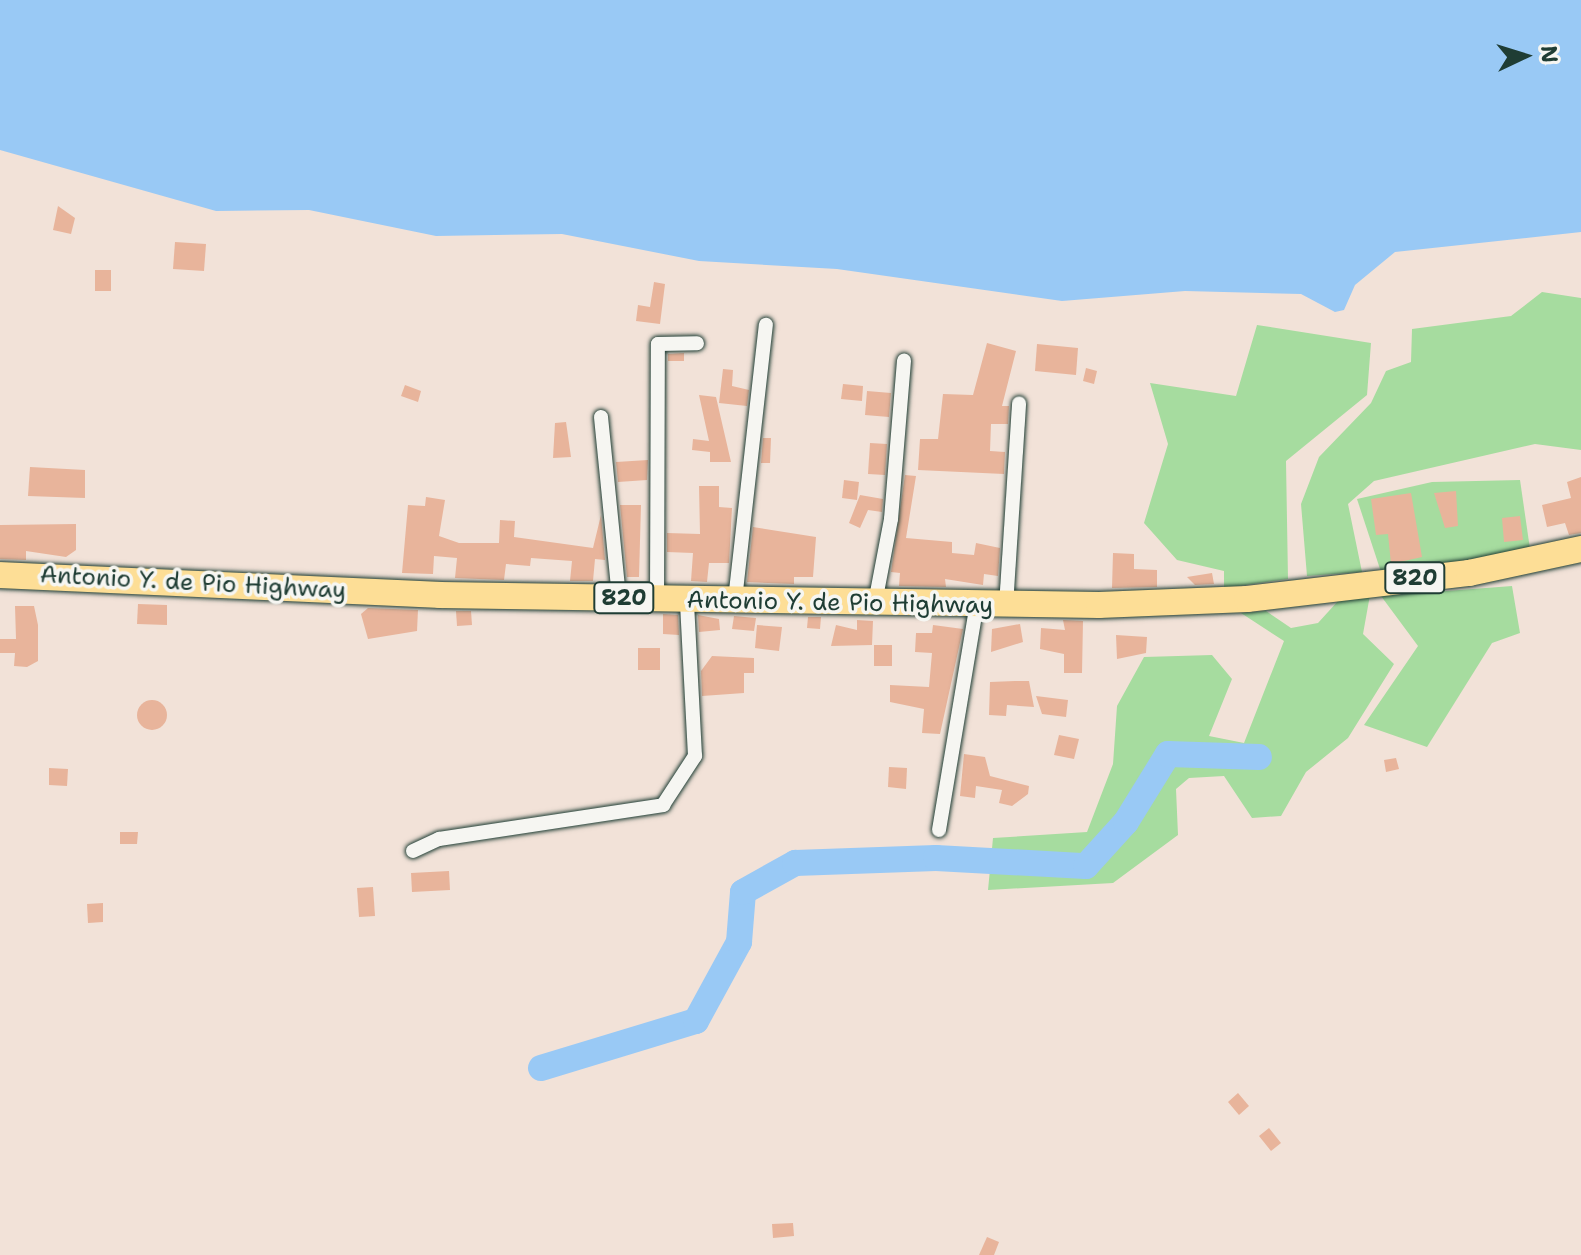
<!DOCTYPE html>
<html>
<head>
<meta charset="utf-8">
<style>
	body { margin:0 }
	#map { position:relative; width:1581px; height:1255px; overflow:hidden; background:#f2e2d8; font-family:"Shantell Sans",sans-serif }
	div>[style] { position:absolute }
	.green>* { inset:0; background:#a6dc9f }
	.water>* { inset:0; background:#99c9f5 }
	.river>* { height:26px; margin:-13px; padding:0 13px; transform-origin:13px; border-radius:13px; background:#99c9f5 }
	.building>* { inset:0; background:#e8b49b }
	.round { border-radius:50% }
	.roads { filter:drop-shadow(0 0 2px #1f3d34) drop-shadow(0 0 2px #1f3d34) }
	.street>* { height:14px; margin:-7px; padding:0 7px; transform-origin:7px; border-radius:7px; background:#f6f6f2 }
	.highway>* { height:26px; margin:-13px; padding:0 13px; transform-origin:13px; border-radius:13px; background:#fdde96 }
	span { translate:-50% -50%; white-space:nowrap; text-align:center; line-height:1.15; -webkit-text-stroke:7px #f6f6f2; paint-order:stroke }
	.shield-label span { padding:2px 6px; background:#f6f6f2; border:2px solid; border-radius:6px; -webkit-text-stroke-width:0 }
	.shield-label { font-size:22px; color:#1f3d34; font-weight:700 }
	.street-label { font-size:24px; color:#1f3d34 }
	.north { position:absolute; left:1485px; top:16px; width:80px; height:80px; -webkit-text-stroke:6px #f6f6f2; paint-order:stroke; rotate:86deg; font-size:22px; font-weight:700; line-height:32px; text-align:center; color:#1f3d34 }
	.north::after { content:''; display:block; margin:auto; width:28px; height:36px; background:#1f3d34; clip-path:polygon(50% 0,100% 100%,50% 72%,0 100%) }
</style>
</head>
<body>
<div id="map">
	<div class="green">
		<div style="clip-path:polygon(1542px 292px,1581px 298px,1581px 450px,1535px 444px,1374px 481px,1348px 504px,1362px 572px,1307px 576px,1301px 504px,1319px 457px,1371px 403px,1386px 371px,1411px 362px,1412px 329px,1511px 316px)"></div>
		<div style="clip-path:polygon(1257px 325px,1371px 343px,1367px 395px,1286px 461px,1288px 579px,1224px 588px,1224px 571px,1177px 560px,1144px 523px,1168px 444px,1150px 383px,1236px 396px)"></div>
		<div style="clip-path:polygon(1520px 480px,1530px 549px,1382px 575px,1357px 499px,1432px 482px)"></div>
		<div style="clip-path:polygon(1512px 586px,1520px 633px,1492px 643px,1427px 747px,1364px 725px,1418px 646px,1381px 596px)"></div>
		<div style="clip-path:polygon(1370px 595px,1363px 634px,1394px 664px,1348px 738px,1306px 772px,1281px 816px,1252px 818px,1224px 776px,1189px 778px,1176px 789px,1178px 835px,1113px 883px,988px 890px,993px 838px,1087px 832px,1113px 764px,1117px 706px,1144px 657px,1212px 655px,1232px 679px,1209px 736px,1244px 743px,1284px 641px,1241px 613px,1266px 611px,1291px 628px,1318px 623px,1338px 601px)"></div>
	</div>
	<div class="water">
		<div style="clip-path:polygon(0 0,1581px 0,1581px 232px,1395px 252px,1355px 285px,1344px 310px,1335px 312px,1301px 294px,1185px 291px,1062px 301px,837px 269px,699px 261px,562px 234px,436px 236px,309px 210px,216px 211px,0 150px)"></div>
	</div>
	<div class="river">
		<div style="left:541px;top:1068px;width:162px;rotate:-16.9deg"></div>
		<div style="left:696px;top:1021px;width:90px;rotate:-61.4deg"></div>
		<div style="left:739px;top:942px;width:50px;rotate:-85.4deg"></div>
		<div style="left:743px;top:892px;width:60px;rotate:-29.1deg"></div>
		<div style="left:795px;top:863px;width:141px;rotate:-2deg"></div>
		<div style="left:936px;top:858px;width:150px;rotate:3.1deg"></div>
		<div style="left:1086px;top:866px;width:59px;rotate:-47.7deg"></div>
		<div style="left:1126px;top:822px;width:80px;rotate:-58.3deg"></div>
		<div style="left:1168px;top:754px;width:91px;rotate:1.9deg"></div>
	</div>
	<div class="building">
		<div style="clip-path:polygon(58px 206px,75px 218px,71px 234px,53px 230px)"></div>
		<div style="clip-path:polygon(175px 242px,206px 244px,204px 271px,173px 269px)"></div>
		<div style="clip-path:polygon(95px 270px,111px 270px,111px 291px,95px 291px)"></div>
		<div style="clip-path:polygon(654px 282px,665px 284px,660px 324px,636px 321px,638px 305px,650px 307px)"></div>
		<div style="clip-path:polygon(987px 343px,1016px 351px,1002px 406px,1009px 406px,1008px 424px,991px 424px,990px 451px,1005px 452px,1004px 474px,918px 470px,920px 439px,938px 439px,943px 394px,973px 395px)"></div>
		<div style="clip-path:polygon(1037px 344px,1078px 348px,1076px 375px,1035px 371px)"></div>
		<div style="clip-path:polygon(684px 353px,684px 361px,668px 361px,668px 354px)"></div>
		<div style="clip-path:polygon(1086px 368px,1097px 371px,1094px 384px,1083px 381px)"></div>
		<div style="clip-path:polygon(723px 369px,733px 370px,732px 386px,749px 390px,747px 406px,719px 403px)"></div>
		<div style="clip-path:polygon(843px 384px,863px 386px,862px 401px,841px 399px)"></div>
		<div style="clip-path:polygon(405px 385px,421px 391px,418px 402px,401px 396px)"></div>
		<div style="clip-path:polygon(867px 391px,891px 393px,889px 417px,865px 415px)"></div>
		<div style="clip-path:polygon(699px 395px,716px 397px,731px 462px,710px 462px,710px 452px,692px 450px,693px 439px,709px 441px)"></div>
		<div style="clip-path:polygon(566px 422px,571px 457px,553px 458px,555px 423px)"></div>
		<div style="clip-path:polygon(763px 438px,771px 438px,770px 463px,761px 463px)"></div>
		<div style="clip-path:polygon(870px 443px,887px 444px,885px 475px,868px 474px)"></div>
		<div style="clip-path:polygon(648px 460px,647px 480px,618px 482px,616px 462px)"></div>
		<div style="clip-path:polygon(30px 467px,85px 470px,85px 498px,28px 496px)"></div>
		<div style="clip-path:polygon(905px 475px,916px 476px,906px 538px,952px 542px,952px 553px,974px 555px,976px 543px,1000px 548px,998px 576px,984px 574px,983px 585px,945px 579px,946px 587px,899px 586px,900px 573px,891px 572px)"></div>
		<div style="clip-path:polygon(1581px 477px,1581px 533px,1569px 535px,1565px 523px,1547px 527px,1542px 505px,1571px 498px,1567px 482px)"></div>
		<div style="clip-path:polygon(844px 480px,859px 482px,857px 500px,842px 498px)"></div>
		<div style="clip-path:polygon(699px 486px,719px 486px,719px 507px,732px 508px,729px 563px,709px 563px,707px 582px,691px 581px,693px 553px,667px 552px,667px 533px,700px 534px)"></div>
		<div style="clip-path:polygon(1456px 491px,1458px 526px,1445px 528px,1434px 493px)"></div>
		<div style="clip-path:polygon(1411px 493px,1422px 557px,1391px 564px,1388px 534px,1376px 535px,1371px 499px)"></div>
		<div style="clip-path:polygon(860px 495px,883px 499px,882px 512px,868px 510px,860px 528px,849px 523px)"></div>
		<div style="clip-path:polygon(426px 497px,445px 500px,439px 536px,459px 543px,499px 543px,500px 520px,515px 521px,514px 537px,593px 548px,601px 515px,605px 560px,595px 559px,593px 581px,570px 581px,572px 561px,531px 558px,530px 566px,506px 564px,504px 580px,455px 578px,457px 558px,434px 556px,433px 574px,402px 573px,408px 505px,425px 506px)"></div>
		<div style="clip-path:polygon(620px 505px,641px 505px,639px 577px,627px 577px)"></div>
		<div style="clip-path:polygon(1520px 516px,1523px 540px,1504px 542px,1502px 518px)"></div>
		<div style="clip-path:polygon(76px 524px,76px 550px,66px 557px,26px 551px,26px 560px,0 559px,0 525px)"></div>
		<div style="clip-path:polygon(753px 527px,816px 537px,813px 577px,794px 577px,794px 584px,747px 582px)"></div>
		<div style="clip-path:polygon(1113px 553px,1134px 554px,1134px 569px,1157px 570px,1157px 587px,1112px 588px)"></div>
		<div style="clip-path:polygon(1212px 573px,1214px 584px,1195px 585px,1187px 577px)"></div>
		<div style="clip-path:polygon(138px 604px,167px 605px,167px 625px,137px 624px)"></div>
		<div style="clip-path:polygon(15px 606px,34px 606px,38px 625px,38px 661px,27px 667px,14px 666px,15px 653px,0 653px,0 639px,16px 639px)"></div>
		<div style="clip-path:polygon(368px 608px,418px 610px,417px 631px,368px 639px,361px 614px)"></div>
		<div style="clip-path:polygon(456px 611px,471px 611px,472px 625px,457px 626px)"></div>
		<div style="clip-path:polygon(663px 614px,678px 615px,679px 635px,663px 634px)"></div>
		<div style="clip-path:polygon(698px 615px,719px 619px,720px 630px,699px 632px)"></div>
		<div style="clip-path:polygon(734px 616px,756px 618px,754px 631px,732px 629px)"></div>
		<div style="clip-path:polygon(808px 617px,821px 617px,820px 629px,807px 628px)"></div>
		<div style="clip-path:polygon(857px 620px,873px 621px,872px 645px,831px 646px,836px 625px,857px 630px)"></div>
		<div style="clip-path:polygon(1063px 620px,1083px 621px,1082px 673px,1064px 673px,1064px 654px,1040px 649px,1041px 628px,1065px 630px)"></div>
		<div style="clip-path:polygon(1020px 624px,1023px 642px,991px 652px,992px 629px)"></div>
		<div style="clip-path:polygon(757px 625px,782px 627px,779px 651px,755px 648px)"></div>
		<div style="clip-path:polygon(933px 625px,963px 629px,940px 734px,922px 733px,924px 709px,890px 702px,890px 685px,929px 687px,932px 653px,915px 652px,916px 633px,932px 633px)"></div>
		<div style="clip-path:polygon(1116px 635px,1147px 637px,1146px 653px,1117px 659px)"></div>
		<div style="clip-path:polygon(874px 645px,892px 645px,892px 666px,874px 666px)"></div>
		<div style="clip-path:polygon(638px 648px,660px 648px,660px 670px,638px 670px)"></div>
		<div style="clip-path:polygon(712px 656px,754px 658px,754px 673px,744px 673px,744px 693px,702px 696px,701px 671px)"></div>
		<div style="clip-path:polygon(1015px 681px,1029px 681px,1034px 707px,1007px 705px,1006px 716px,989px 715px,990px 682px)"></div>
		<div style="clip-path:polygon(1036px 696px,1068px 700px,1066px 717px,1042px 714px)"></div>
		<div class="round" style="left:137px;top:700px;width:30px;height:30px"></div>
		<div style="clip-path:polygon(1059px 735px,1079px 739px,1074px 759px,1054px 755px)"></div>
		<div style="clip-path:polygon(964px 754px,985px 757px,990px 776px,1029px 786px,1028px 794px,1012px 806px,999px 803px,1002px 790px,976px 786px,975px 798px,960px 796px)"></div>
		<div style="clip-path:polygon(1396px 758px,1399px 769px,1386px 772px,1384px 760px)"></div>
		<div style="clip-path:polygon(889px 767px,907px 768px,906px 789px,888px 787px)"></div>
		<div style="clip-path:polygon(49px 768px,68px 769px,67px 786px,49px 785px)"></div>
		<div style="clip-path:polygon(120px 832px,138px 832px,137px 844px,120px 844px)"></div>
		<div style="clip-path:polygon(449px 871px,450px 890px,412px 892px,411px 873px)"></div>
		<div style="clip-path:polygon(373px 887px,375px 916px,359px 917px,357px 888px)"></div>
		<div style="clip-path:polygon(103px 903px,103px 922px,88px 923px,87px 904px)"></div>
		<div style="clip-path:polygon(1238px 1093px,1249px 1106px,1239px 1115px,1228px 1102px)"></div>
		<div style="clip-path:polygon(1269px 1128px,1281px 1143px,1271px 1151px,1259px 1136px)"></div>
		<div style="clip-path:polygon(793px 1223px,794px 1236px,773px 1238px,772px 1224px)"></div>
		<div style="clip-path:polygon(987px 1237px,999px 1242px,994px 1255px,979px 1255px)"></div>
	</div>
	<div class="roads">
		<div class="street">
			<div style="left:601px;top:417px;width:182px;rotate:84.3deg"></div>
			<div style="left:657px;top:599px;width:255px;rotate:-89.8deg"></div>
			<div style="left:658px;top:344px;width:39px;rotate:-1deg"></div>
			<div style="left:735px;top:600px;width:277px;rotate:-83.6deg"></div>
			<div style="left:875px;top:603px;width:86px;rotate:-79.2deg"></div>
			<div style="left:891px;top:519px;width:159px;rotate:-85.3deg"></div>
			<div style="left:1006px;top:606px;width:203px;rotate:-86.3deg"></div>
			<div style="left:939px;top:830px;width:229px;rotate:-80.5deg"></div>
			<div style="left:413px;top:851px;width:29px;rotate:-25deg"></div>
			<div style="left:439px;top:839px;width:227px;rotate:-8.6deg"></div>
			<div style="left:663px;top:805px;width:59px;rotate:-56.9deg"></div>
			<div style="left:695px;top:756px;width:155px;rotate:-93deg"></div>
		</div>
		<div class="highway">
			<div style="left:0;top:575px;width:440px;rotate:2.6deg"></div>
			<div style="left:440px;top:595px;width:659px;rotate:0.87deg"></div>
			<div style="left:1099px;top:605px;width:148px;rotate:-2.3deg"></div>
			<div style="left:1247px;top:599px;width:224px;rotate:-6.7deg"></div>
			<div style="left:1469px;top:573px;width:115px;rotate:-12.1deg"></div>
		</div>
	</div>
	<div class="shield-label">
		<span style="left:1415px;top:578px">820</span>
		<span style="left:624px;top:598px">820</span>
	</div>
	<div class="street-label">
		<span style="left:193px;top:583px;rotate:3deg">Antonio Y. de Pio Highway</span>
		<span style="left:840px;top:603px;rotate:1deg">Antonio Y. de Pio Highway</span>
	</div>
	<div class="north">N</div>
</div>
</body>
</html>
